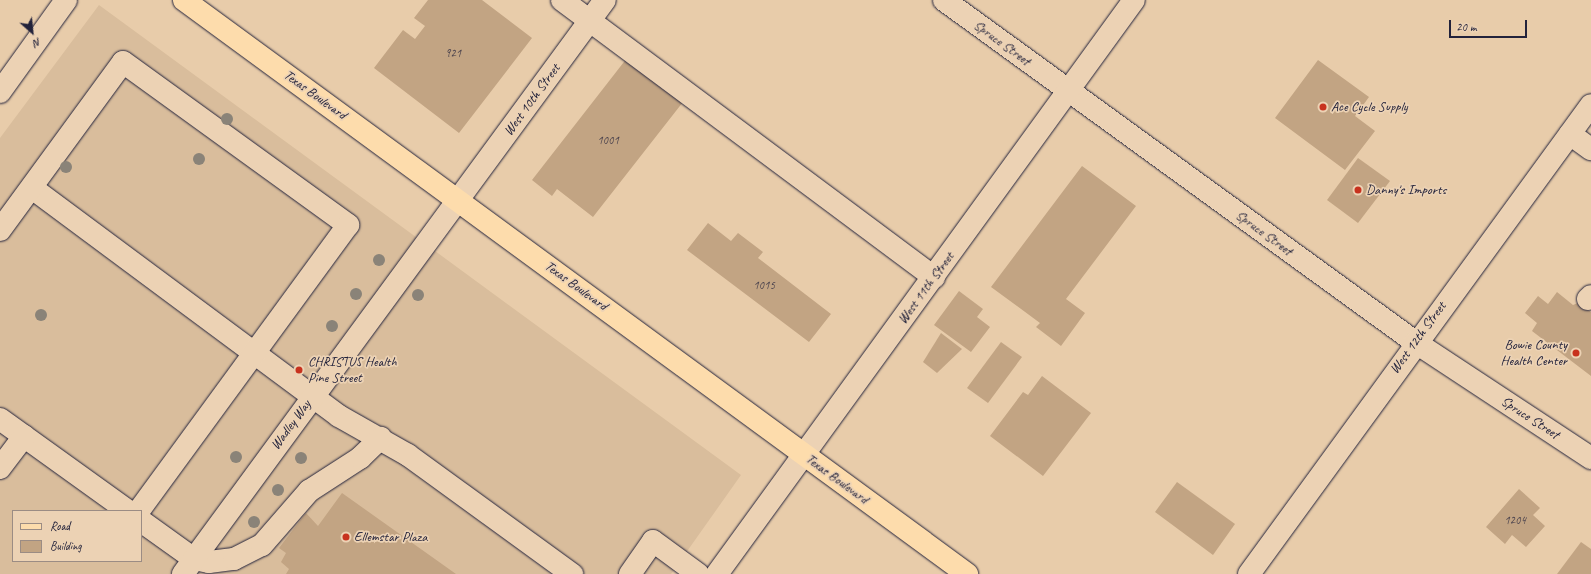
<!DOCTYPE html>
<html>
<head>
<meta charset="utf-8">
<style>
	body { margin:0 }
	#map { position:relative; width:1591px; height:574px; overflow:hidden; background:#e8ccaa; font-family:Caveat,sans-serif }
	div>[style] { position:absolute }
	.built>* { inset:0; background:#d9bd9c }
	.building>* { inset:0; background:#c2a483 }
	.roads { filter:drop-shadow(0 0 1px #22223b) drop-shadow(0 0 1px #22223b) }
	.minor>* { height:22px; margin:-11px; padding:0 11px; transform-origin:11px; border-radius:11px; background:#ecd2b4 }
	.major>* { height:22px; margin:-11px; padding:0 11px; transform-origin:11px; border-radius:11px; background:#fddcac }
	.trees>* { width:12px; height:12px; margin:-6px; border-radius:50%; background:#8a8378 }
	.dots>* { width:11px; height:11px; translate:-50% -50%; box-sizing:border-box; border:2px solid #ecd2b4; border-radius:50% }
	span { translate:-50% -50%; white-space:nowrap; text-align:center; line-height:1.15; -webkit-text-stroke:3.5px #ecd2b4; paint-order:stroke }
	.number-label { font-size:12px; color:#4a424d }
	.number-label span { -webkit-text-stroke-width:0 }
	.street-label { font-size:14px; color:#22223b }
	.poi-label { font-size:14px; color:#22223b }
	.left { translate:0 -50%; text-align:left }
	.right { translate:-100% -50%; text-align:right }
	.legend { position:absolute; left:12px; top:510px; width:130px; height:52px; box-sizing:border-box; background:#ecd2b4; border:1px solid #9b8c84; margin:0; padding:5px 7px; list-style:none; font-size:12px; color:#22223b }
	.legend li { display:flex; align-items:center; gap:8px; height:20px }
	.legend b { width:20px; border:1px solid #9b8c84 }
	.north { position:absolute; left:12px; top:12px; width:40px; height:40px; -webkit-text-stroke:3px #ecd2b4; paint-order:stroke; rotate:153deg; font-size:11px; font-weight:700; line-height:16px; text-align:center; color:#22223b }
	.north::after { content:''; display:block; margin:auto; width:14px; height:18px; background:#22223b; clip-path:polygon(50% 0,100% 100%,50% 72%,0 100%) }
	.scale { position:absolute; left:1449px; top:20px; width:78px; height:18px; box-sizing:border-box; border:2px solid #22223b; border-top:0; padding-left:5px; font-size:12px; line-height:14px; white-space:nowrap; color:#22223b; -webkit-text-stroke:3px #ecd2b4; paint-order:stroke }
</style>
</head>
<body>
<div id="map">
	<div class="built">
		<div style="clip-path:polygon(evenodd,99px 5px,741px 475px,671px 574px,0 574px,0 138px,99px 5px,13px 511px,141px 511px,141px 561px,13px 561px,13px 511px)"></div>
	</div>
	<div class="building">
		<div style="clip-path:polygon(428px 0,482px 0,532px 38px,459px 133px,374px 68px,403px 30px,415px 39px,425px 26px,414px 18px)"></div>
		<div style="clip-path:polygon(627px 58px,683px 102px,593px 217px,557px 189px,552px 196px,532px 180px)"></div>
		<div style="clip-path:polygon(1318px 60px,1369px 97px,1355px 116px,1375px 131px,1345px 170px,1275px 118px)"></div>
		<div style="clip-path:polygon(1358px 158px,1390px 181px,1358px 223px,1327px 200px)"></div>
		<div style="clip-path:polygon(1082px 166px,1136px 206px,1066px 299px,1085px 313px,1061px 346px,1036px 327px,1040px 323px,991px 287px)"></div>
		<div style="clip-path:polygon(708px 223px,731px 241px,738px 233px,763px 252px,758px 258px,831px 314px,809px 342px,687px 250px)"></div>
		<div style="clip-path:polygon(959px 291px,983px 309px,977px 317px,990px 327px,971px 352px,934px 325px)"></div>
		<div style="clip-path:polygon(1557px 292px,1573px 305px,1578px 303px,1591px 312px,1591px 376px,1532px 331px,1537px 323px,1525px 313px,1538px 296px,1548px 304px)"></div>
		<div style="clip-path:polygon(941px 333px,962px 349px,937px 373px,923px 362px)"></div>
		<div style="clip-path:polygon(1001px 342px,1022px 357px,988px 403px,967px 388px)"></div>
		<div style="clip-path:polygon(1042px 376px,1091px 413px,1043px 476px,990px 436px,1023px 392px,1028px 395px)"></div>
		<div style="clip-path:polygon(1177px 482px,1235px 524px,1213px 555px,1155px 512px)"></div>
		<div style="clip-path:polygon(1519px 489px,1540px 508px,1533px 515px,1545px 526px,1526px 547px,1512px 535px,1505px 544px,1486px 527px)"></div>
		<div style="clip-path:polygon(342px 493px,456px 574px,286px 574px,289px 569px,281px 562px,286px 553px,279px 548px,306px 513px,318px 526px)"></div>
		<div style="clip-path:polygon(1581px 542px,1591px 549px,1591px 574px,1557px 574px)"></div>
	</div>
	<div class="roads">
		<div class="minor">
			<div style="left:562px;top:0;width:464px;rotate:36.7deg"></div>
			<div style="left:944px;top:0;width:582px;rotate:35.98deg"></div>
			<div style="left:1415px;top:342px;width:211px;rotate:33.4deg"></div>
			<div style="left:0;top:92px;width:113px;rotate:-54.3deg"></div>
			<div style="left:1570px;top:134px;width:26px;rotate:36deg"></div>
			<div style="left:32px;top:188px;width:382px;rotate:36.6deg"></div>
			<div style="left:339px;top:416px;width:79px;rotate:29.5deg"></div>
			<div style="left:408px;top:455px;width:203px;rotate:36deg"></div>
			<div style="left:0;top:230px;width:208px;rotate:-53.8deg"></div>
			<div style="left:123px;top:62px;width:278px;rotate:35.9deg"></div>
			<div style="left:348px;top:225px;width:354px;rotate:126.2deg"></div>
			<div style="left:1588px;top:299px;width:4px;rotate:-45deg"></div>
			<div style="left:0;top:419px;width:158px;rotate:35.7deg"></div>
			<div style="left:0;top:468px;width:40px;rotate:-53deg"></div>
			<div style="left:141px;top:521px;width:65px;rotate:35.6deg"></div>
			<div style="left:194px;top:559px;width:15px;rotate:11deg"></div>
			<div style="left:209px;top:562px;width:25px;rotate:-7deg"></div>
			<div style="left:234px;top:559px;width:31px;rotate:-27deg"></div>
			<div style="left:262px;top:545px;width:72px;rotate:-49deg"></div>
			<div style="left:309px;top:491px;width:61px;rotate:-32.9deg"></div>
			<div style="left:360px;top:458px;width:29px;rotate:-44deg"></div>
			<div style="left:183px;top:574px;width:712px;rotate:-53.68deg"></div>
			<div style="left:630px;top:574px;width:40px;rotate:-55.1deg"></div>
			<div style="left:653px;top:541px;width:56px;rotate:36.3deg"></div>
			<div style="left:717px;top:574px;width:709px;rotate:-54deg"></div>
			<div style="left:1249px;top:574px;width:580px;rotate:-53.9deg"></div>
		</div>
		<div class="major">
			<div style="left:184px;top:0;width:971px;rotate:36.24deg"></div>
		</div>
	</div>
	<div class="trees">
		<div style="left:227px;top:119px"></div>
		<div style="left:199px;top:159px"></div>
		<div style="left:66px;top:167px"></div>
		<div style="left:379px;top:260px"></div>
		<div style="left:356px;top:294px"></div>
		<div style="left:418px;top:295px"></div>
		<div style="left:41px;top:315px"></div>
		<div style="left:332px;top:326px"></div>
		<div style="left:236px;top:457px"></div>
		<div style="left:301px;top:458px"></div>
		<div style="left:278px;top:490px"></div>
		<div style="left:254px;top:522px"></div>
	</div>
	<div class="dots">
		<div style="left:1323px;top:107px;background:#c8321e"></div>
		<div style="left:1358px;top:190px;background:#c8321e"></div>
		<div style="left:1576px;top:353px;background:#c8321e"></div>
		<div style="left:299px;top:370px;background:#c8321e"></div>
		<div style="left:346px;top:537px;background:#c8321e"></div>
	</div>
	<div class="number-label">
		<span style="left:453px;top:54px">921</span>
		<span style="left:608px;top:141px">1001</span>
		<span style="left:764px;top:286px">1015</span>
		<span style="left:1515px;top:521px">1204</span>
	</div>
	<div class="street-label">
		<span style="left:1002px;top:43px;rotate:36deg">Spruce Street</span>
		<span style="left:315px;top:95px;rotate:36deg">Texas Boulevard</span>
		<span style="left:532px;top:100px;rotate:-54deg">West 10th Street</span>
		<span style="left:1264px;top:233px;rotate:36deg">Spruce Street</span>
		<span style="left:576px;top:286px;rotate:36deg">Texas Boulevard</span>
		<span style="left:926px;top:288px;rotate:-54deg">West 11th Street</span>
		<span style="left:1418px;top:338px;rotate:-54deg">West 12th Street</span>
		<span style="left:1530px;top:418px;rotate:33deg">Spruce Street</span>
		<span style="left:291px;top:425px;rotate:-54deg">Wadley Way</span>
		<span style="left:837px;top:479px;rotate:36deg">Texas Boulevard</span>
	</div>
	<div class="poi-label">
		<span class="left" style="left:1331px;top:107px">Ace Cycle Supply</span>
		<span class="left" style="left:1366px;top:190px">Danny's Imports</span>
		<span class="right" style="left:1567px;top:353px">Bowie County<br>Health Center</span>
		<span class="left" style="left:308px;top:370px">CHRISTUS Health<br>Pine Street</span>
		<span class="left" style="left:354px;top:537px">Ellemstar Plaza</span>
	</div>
	<ul class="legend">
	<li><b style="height:5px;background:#fddcac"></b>Road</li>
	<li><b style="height:11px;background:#c2a483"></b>Building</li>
	</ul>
	<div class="north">N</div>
	<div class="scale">20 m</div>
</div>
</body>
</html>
